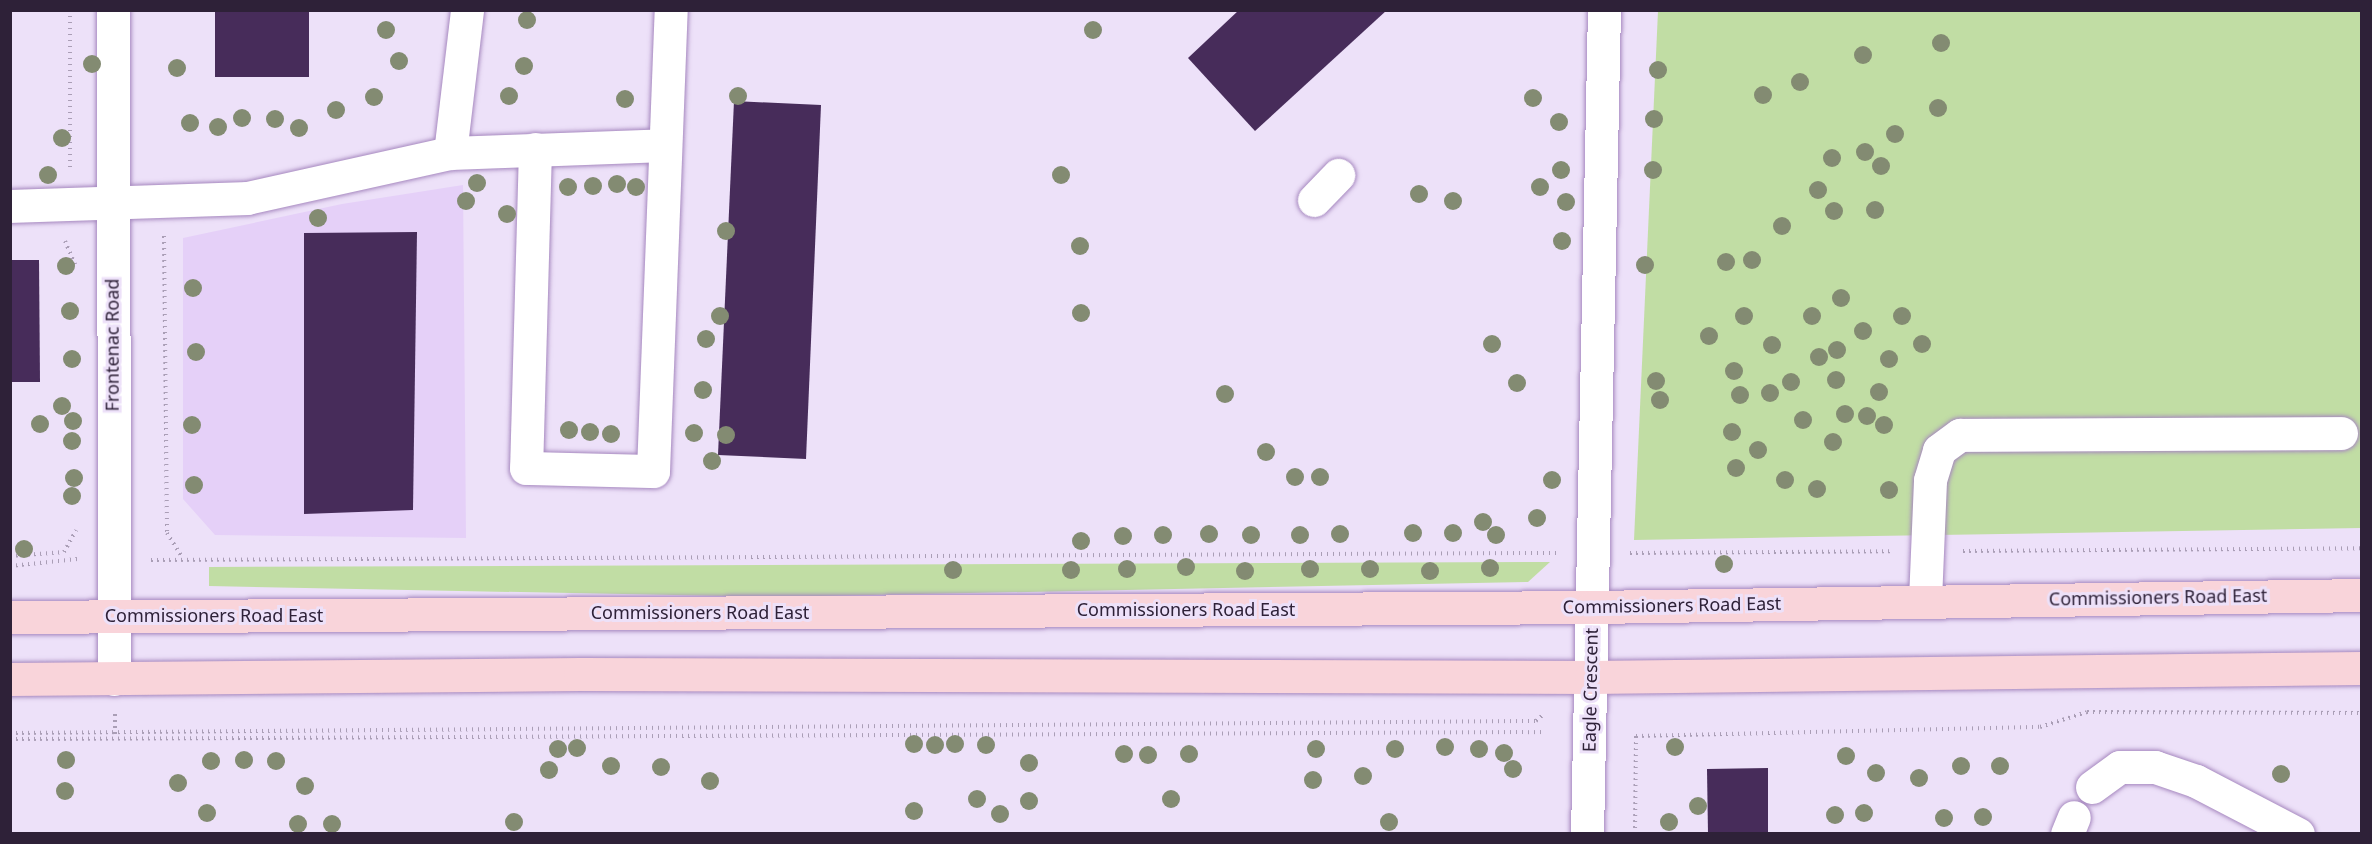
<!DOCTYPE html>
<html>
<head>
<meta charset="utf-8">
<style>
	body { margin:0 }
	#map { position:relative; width:2372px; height:844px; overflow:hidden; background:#ede1f9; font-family:"Noto Sans",sans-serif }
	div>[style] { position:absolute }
	.built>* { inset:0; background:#e5d0f8 }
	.green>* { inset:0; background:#c1dda4 }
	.building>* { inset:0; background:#472c5a }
	.path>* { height:4px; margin-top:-2px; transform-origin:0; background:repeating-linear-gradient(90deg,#aa9eb6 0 1.5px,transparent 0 6px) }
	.roads { filter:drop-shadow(0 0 2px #a688bf) drop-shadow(0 0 2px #a688bf) }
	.minor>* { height:33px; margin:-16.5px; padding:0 16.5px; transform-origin:16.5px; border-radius:16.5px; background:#fff }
	.major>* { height:33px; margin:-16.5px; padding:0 16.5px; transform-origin:16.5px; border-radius:16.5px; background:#f9d4da }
	.trees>* { width:18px; height:18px; margin:-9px; border-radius:50%; background:#838b72 }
	span { translate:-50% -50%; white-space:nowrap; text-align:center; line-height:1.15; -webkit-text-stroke:6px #ede1f9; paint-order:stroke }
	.street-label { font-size:18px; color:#2e2138 }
	.frame { position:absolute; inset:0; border:12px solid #2e2138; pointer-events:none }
</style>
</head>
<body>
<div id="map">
	<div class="built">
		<div style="clip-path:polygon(463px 185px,466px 538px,215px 535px,183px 499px,183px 238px,342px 204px)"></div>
	</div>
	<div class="green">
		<div style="clip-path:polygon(1658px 11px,2361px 11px,2361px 528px,1634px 540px)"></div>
		<div style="clip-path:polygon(1550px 562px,1528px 582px,772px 597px,209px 586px,209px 567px)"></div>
	</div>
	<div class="building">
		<div style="clip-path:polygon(215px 10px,309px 10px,309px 77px,215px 77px)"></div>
		<div style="clip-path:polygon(1239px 10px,1387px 10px,1255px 131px,1188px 58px)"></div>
		<div style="clip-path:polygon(734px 101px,821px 105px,806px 459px,718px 455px)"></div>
		<div style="clip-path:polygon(417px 232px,413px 510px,304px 514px,304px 233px)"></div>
		<div style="clip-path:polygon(10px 260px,39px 260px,40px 382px,10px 382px)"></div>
		<div style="clip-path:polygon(1768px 768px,1768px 834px,1708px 834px,1707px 769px)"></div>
	</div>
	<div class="path">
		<div style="left:70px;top:10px;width:157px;rotate:90deg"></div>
		<div style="left:164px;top:236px;width:297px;rotate:89.4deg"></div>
		<div style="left:167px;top:533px;width:26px;rotate:58deg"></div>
		<div style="left:65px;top:241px;width:26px;rotate:67deg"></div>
		<div style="left:1963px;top:551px;width:399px;rotate:-0.4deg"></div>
		<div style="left:1630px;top:553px;width:260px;rotate:-0.4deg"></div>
		<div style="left:10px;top:556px;width:54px;rotate:-4.2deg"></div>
		<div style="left:64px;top:552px;width:25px;rotate:-61deg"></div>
		<div style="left:151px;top:560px;width:1406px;rotate:-0.29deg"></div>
		<div style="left:10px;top:566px;width:68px;rotate:-5.9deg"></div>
		<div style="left:115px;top:714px;width:20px;rotate:90deg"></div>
		<div style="left:10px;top:733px;width:1526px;rotate:-0.45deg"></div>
		<div style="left:1536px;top:721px;width:9px;rotate:-41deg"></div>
		<div style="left:10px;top:739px;width:1536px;rotate:-0.26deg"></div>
		<div style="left:1635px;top:834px;width:98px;rotate:-89.4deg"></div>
		<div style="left:1636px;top:736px;width:404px;rotate:-1.3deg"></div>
		<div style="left:2040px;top:727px;width:49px;rotate:-17.7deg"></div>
		<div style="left:2087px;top:712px;width:275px;rotate:0.2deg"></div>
	</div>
	<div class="roads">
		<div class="minor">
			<div style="left:113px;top:10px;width:669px;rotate:89.91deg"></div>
			<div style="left:535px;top:149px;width:319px;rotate:91.6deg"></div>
			<div style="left:526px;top:468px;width:127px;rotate:1.4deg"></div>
			<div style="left:653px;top:471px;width:461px;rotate:-87.8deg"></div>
			<div style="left:450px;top:153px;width:144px;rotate:-83.2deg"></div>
			<div style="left:1314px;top:200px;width:35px;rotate:-46deg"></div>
			<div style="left:10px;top:206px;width:237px;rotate:-1.9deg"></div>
			<div style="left:247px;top:198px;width:208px;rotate:-12.5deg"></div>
			<div style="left:450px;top:153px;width:215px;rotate:-2.1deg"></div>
			<div style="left:1925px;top:600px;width:120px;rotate:-87.6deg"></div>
			<div style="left:1930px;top:480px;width:31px;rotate:-73deg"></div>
			<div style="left:1939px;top:450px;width:26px;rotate:-36deg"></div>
			<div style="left:1960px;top:435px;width:381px;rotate:-0.3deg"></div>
			<div style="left:2092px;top:787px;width:34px;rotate:-36deg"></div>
			<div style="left:2120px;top:767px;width:35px"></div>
			<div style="left:2155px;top:767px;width:43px;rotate:18.9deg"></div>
			<div style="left:2196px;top:781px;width:115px;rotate:27.5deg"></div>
			<div style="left:1587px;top:834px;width:824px;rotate:-88.82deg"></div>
			<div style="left:2067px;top:834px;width:18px;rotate:-68deg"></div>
		</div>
		<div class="major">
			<div style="left:10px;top:617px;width:1582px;rotate:-0.36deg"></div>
			<div style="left:1592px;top:607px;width:770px;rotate:-0.89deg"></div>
			<div style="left:10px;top:679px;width:570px;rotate:-0.5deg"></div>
			<div style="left:580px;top:674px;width:1011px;rotate:0.17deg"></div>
			<div style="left:1591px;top:677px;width:771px;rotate:-0.67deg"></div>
		</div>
	</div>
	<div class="trees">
		<div style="left:527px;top:20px"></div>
		<div style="left:386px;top:30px"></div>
		<div style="left:1093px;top:30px"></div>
		<div style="left:1941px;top:43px"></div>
		<div style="left:1863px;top:55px"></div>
		<div style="left:399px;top:61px"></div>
		<div style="left:92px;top:64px"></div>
		<div style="left:524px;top:66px"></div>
		<div style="left:177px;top:68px"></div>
		<div style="left:1658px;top:70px"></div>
		<div style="left:1800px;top:82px"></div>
		<div style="left:1763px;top:95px"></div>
		<div style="left:509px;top:96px"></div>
		<div style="left:738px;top:96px"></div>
		<div style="left:374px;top:97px"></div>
		<div style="left:1533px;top:98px"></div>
		<div style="left:625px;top:99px"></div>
		<div style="left:1938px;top:108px"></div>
		<div style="left:336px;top:110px"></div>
		<div style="left:242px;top:118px"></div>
		<div style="left:275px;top:119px"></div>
		<div style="left:1654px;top:119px"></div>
		<div style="left:1559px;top:122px"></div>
		<div style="left:190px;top:123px"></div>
		<div style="left:218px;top:127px"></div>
		<div style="left:299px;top:128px"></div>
		<div style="left:1895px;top:134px"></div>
		<div style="left:62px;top:138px"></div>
		<div style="left:1865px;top:152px"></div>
		<div style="left:1832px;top:158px"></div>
		<div style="left:1881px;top:166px"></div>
		<div style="left:1561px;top:170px"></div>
		<div style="left:1653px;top:170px"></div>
		<div style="left:48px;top:175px"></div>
		<div style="left:1061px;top:175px"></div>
		<div style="left:477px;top:183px"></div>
		<div style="left:617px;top:184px"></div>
		<div style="left:593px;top:186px"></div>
		<div style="left:568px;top:187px"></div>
		<div style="left:636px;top:187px"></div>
		<div style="left:1540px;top:187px"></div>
		<div style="left:1818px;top:190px"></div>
		<div style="left:1419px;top:194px"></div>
		<div style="left:466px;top:201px"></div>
		<div style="left:1453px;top:201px"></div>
		<div style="left:1566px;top:202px"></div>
		<div style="left:1875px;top:210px"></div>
		<div style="left:1834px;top:211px"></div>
		<div style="left:507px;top:214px"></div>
		<div style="left:318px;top:218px"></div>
		<div style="left:1782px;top:226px"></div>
		<div style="left:726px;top:231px"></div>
		<div style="left:1562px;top:241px"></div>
		<div style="left:1080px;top:246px"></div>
		<div style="left:1752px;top:260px"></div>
		<div style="left:1726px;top:262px"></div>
		<div style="left:1645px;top:265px"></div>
		<div style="left:66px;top:266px"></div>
		<div style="left:193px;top:288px"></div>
		<div style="left:1841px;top:298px"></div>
		<div style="left:70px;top:311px"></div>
		<div style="left:1081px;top:313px"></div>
		<div style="left:720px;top:316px"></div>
		<div style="left:1744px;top:316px"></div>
		<div style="left:1812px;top:316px"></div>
		<div style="left:1902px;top:316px"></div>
		<div style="left:1863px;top:331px"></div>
		<div style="left:1709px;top:336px"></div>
		<div style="left:706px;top:339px"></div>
		<div style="left:1492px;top:344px"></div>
		<div style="left:1922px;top:344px"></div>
		<div style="left:1772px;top:345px"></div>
		<div style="left:1837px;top:350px"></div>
		<div style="left:196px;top:352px"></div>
		<div style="left:1819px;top:357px"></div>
		<div style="left:72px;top:359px"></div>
		<div style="left:1889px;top:359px"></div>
		<div style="left:1734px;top:371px"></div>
		<div style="left:1836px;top:380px"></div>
		<div style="left:1656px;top:381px"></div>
		<div style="left:1791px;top:382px"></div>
		<div style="left:1517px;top:383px"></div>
		<div style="left:703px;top:390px"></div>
		<div style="left:1879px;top:392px"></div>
		<div style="left:1770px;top:393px"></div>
		<div style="left:1225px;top:394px"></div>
		<div style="left:1740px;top:395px"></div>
		<div style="left:1660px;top:400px"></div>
		<div style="left:62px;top:406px"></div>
		<div style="left:1845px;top:414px"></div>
		<div style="left:1867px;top:416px"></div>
		<div style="left:1803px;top:420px"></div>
		<div style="left:73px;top:421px"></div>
		<div style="left:40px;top:424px"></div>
		<div style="left:192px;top:425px"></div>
		<div style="left:1884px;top:425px"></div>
		<div style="left:569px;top:430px"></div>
		<div style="left:590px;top:432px"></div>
		<div style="left:1732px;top:432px"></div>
		<div style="left:694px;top:433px"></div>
		<div style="left:611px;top:434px"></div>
		<div style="left:726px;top:435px"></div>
		<div style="left:72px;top:441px"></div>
		<div style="left:1833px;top:442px"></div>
		<div style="left:1758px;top:450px"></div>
		<div style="left:1266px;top:452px"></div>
		<div style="left:712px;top:461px"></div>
		<div style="left:1736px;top:468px"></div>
		<div style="left:1295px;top:477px"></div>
		<div style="left:1320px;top:477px"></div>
		<div style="left:74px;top:478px"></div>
		<div style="left:1552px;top:480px"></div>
		<div style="left:1785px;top:480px"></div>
		<div style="left:194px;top:485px"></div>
		<div style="left:1817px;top:489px"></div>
		<div style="left:1889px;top:490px"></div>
		<div style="left:72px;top:496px"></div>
		<div style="left:1537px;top:518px"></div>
		<div style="left:1483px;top:522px"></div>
		<div style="left:1413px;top:533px"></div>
		<div style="left:1453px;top:533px"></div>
		<div style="left:1209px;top:534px"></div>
		<div style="left:1340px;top:534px"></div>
		<div style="left:1163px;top:535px"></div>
		<div style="left:1251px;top:535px"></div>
		<div style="left:1300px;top:535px"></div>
		<div style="left:1496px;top:535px"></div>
		<div style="left:1123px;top:536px"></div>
		<div style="left:1081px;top:541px"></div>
		<div style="left:24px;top:549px"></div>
		<div style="left:1724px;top:564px"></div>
		<div style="left:1186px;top:567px"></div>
		<div style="left:1490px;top:568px"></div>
		<div style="left:1127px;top:569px"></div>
		<div style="left:1310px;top:569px"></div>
		<div style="left:1370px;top:569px"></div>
		<div style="left:953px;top:570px"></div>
		<div style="left:1071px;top:570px"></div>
		<div style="left:1245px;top:571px"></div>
		<div style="left:1430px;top:571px"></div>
		<div style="left:914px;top:744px"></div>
		<div style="left:955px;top:744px"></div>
		<div style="left:935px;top:745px"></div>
		<div style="left:986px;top:745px"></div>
		<div style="left:1445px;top:747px"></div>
		<div style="left:1675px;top:747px"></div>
		<div style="left:577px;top:748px"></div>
		<div style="left:558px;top:749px"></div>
		<div style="left:1316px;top:749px"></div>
		<div style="left:1395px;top:749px"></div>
		<div style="left:1479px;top:749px"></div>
		<div style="left:1504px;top:753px"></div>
		<div style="left:1124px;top:754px"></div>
		<div style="left:1189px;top:754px"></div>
		<div style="left:1148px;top:755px"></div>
		<div style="left:1846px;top:756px"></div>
		<div style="left:66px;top:760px"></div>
		<div style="left:244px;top:760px"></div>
		<div style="left:211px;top:761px"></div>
		<div style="left:276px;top:761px"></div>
		<div style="left:1029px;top:763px"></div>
		<div style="left:611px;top:766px"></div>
		<div style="left:1961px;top:766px"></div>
		<div style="left:2000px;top:766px"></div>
		<div style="left:661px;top:767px"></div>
		<div style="left:1513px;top:769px"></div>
		<div style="left:549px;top:770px"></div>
		<div style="left:1876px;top:773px"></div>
		<div style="left:2281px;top:774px"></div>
		<div style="left:1363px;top:776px"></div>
		<div style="left:1919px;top:778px"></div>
		<div style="left:1313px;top:780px"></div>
		<div style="left:710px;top:781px"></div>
		<div style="left:178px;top:783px"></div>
		<div style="left:305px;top:786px"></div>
		<div style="left:65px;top:791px"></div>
		<div style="left:977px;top:799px"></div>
		<div style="left:1171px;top:799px"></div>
		<div style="left:1029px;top:801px"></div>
		<div style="left:1698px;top:806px"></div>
		<div style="left:914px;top:811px"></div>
		<div style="left:207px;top:813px"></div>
		<div style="left:1864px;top:813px"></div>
		<div style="left:1000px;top:814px"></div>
		<div style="left:1835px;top:815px"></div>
		<div style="left:1983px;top:817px"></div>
		<div style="left:1944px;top:818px"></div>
		<div style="left:514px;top:822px"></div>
		<div style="left:1389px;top:822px"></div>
		<div style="left:1669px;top:822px"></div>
		<div style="left:298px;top:824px"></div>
		<div style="left:332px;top:824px"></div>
	</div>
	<div class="street-label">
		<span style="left:112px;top:345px;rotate:-90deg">Frontenac Road</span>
		<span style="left:2158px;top:597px;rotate:-1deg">Commissioners Road East</span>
		<span style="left:1672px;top:605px;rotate:-1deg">Commissioners Road East</span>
		<span style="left:1186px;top:609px">Commissioners Road East</span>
		<span style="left:700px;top:612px">Commissioners Road East</span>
		<span style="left:214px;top:615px">Commissioners Road East</span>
		<span style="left:1590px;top:690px;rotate:-89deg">Eagle Crescent</span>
	</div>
	<div class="frame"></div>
</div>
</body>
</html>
